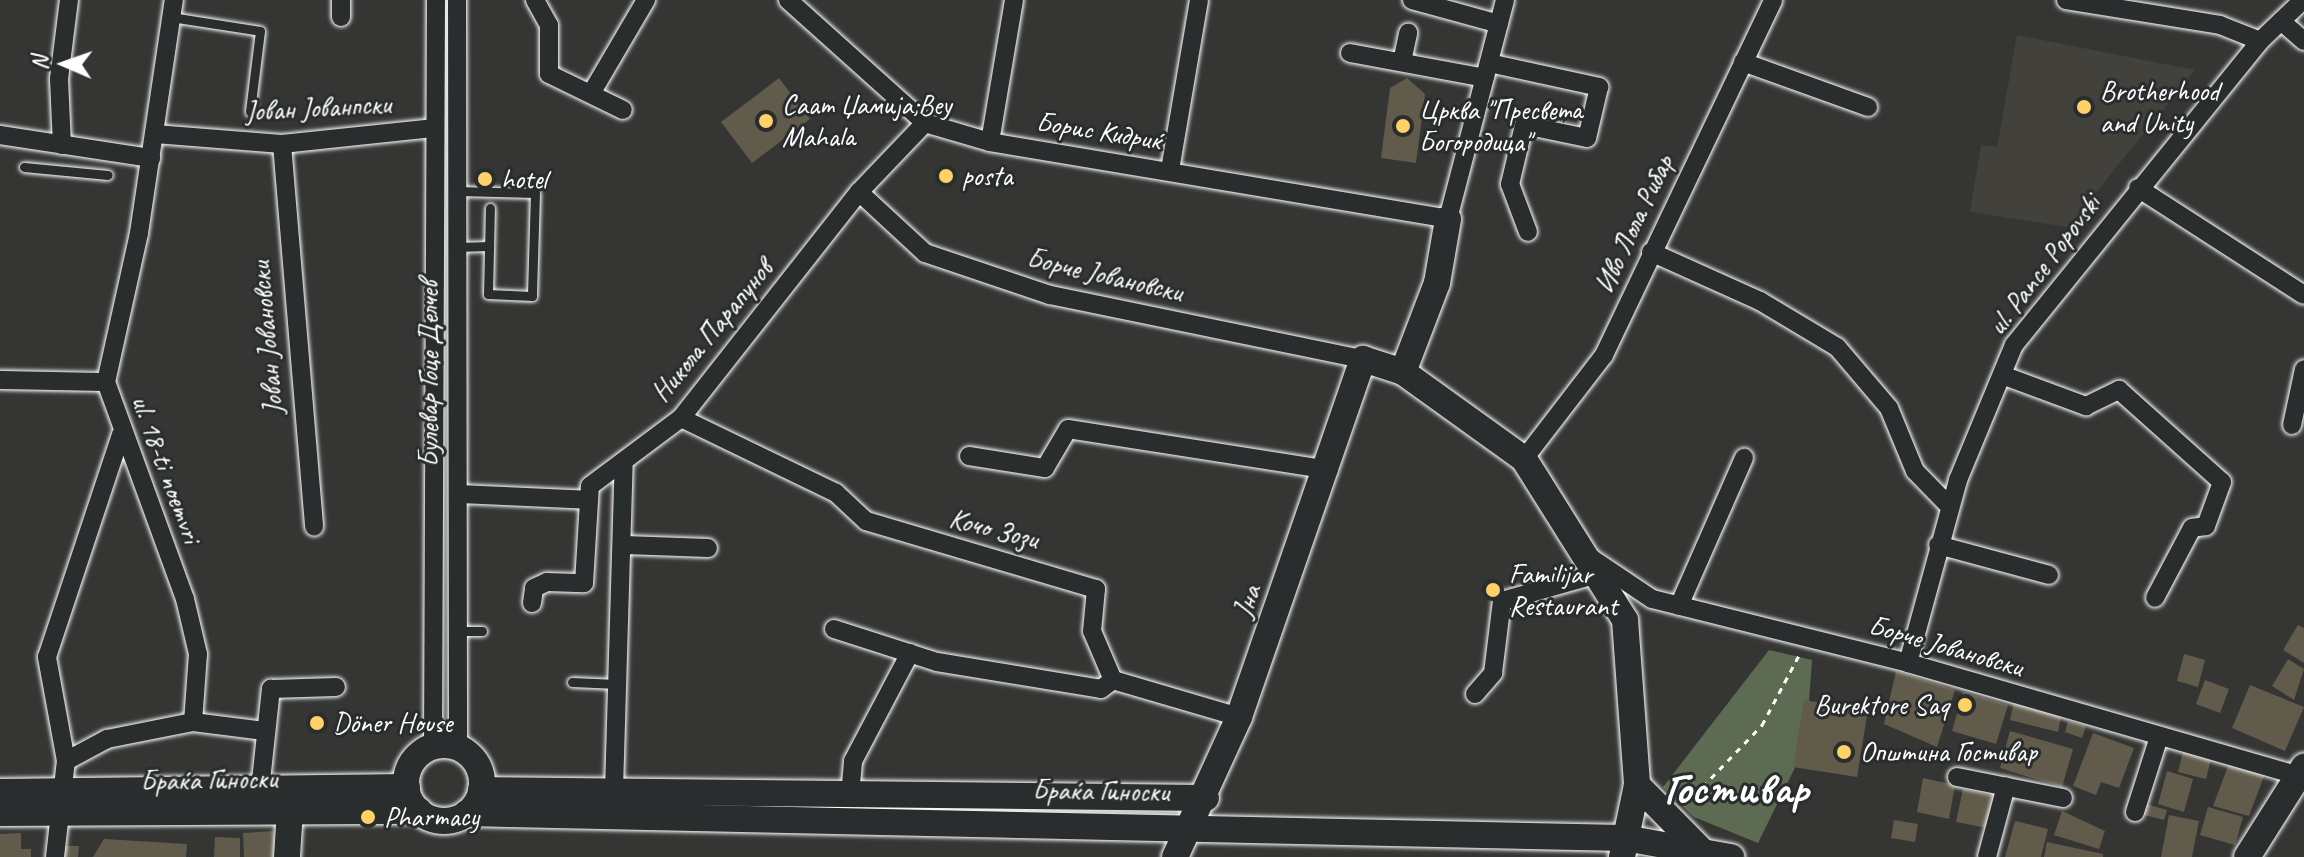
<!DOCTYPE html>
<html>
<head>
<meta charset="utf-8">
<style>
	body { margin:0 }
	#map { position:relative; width:2304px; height:857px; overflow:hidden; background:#353634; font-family:Caveat,sans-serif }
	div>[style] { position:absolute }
	.built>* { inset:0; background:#42413b }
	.green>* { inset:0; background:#5d6b52 }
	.building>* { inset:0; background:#615b4b }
	.path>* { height:3px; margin-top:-1.5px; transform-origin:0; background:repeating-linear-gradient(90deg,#fff 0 6px,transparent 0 12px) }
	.roads { filter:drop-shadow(0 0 2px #fff) drop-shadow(0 0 2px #fff) }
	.lane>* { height:9px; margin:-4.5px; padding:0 4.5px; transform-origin:4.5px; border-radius:4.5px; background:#2a2d2e }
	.street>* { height:18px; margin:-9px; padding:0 9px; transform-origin:9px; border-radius:9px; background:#2a2d2e }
	.secondary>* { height:26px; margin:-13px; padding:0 13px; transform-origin:13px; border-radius:13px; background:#2a2d2e }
	.secondary>.ring { margin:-13px; padding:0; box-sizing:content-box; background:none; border:26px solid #2a2d2e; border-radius:50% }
	.dots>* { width:22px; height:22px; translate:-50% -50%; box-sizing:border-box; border:4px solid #2a2d2e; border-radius:50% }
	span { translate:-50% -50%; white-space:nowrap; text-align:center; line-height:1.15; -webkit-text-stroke:6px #2a2d2e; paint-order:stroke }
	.poi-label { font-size:28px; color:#fff }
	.left { translate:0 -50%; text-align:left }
	.right { translate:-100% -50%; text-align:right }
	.street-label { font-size:28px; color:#fff }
	.town-label { font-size:44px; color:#fff; font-weight:700 }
	.north { position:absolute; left:24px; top:24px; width:80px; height:80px; -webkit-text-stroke:6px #2a2d2e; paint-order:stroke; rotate:272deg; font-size:22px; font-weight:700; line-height:32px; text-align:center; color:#fff }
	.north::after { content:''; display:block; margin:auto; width:28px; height:36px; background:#fff; clip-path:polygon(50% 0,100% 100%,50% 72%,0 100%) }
</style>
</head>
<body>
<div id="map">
	<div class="built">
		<div style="clip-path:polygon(2017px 35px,2195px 70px,2068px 227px,1970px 212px,1981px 145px,1997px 147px)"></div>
	</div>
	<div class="green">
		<div style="clip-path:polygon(1769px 650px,1812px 660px,1806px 745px,1758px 843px,1694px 817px,1663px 787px)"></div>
	</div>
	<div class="building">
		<div style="clip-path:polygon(779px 78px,810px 119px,752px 163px,721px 122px)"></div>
		<div style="clip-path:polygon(1407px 78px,1425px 94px,1416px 163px,1381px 158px,1390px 88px)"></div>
		<div style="clip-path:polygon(2298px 625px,2304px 628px,2304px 663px,2283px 650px)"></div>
		<div style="clip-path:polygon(2184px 654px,2205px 660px,2198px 687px,2177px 681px)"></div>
		<div style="clip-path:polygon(2288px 659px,2304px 669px,2294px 700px,2272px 686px)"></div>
		<div style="clip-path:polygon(1896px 671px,1955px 690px,1937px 747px,1884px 724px)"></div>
		<div style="clip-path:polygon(2205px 680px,2229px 689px,2220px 713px,2196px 704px)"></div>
		<div style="clip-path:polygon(2250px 685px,2304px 707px,2285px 751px,2232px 728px)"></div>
		<div style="clip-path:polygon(1963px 692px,2008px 705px,1996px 744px,1952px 731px)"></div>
		<div style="clip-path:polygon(1804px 700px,1868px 710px,1857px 777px,1793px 767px)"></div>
		<div style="clip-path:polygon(2014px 701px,2062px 712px,2058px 732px,2010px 720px)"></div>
		<div style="clip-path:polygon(2068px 721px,2086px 726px,2082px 738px,2065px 732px)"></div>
		<div style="clip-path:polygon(2010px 731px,2073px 749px,2062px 787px,2000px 768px)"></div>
		<div style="clip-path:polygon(2093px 733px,2134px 748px,2119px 788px,2101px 782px,2096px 795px,2073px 786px)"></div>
		<div style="clip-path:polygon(2183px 752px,2211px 759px,2206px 779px,2178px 772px)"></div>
		<div style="clip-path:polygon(2230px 761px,2266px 771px,2249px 816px,2213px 806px)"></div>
		<div style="clip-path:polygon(2167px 771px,2193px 779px,2184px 812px,2158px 804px)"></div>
		<div style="clip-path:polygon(1923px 778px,1955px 785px,1949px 819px,1917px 812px)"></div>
		<div style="clip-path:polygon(1963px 789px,1995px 796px,1988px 828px,1956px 822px)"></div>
		<div style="clip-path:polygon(2142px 803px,2167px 810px,2164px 820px,2140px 814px)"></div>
		<div style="clip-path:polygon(2208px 807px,2243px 817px,2235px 845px,2200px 835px)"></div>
		<div style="clip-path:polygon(2062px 811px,2105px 831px,2099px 849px,2054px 835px)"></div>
		<div style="clip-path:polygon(2169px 815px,2199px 821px,2192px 857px,2161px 857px)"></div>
		<div style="clip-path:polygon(1894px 820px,1918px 824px,1915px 842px,1891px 838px)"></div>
		<div style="clip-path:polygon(2015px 821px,2048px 829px,2041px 857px,2005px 857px)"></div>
		<div style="clip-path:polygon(274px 831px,275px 857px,244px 857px,243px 833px)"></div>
		<div style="clip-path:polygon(21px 833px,21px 849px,31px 849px,31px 857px,0 857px,0 834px)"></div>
		<div style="clip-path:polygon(215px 837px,240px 838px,240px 857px,214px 857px)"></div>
		<div style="clip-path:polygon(104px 839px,187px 844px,186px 857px,93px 857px)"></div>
		<div style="clip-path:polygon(2047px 842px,2103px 854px,2103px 857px,2044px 857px)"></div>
		<div style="clip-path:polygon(60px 846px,79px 846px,78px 857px,60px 857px)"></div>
	</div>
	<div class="path">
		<div style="left:1686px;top:804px;width:110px;rotate:-46.1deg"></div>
		<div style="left:1762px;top:725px;width:79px;rotate:-62.1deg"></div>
	</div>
	<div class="roads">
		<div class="lane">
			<div style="left:171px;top:17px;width:90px;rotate:8.9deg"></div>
			<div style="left:260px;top:31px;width:81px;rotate:97.1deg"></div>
			<div style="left:24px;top:167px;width:84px;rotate:5.4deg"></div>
			<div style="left:457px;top:191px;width:78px;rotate:1.5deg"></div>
			<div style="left:535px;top:193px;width:103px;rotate:91.7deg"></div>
			<div style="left:532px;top:296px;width:44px;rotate:-177.4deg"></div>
			<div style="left:488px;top:294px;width:86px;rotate:-88.7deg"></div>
			<div style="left:457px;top:247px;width:32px;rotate:-2deg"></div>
			<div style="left:457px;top:631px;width:25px"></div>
			<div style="left:572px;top:682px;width:45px;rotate:2.5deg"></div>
		</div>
		<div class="street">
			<div style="left:341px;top:0;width:17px;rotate:90deg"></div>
			<div style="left:457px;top:0;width:747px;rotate:89.92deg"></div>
			<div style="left:535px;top:0;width:29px;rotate:61deg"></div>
			<div style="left:549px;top:25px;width:49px;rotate:90deg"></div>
			<div style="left:549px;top:74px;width:82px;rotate:25.9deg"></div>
			<div style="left:788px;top:0;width:184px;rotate:41.9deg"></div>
			<div style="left:925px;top:123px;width:68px;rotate:16.3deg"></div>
			<div style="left:990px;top:142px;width:464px;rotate:9.5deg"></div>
			<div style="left:1448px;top:219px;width:226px;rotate:-75.4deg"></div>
			<div style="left:1412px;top:0;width:90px;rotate:15.4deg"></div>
			<div style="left:2066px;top:0;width:156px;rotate:9.2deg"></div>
			<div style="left:2220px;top:25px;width:43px;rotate:21.8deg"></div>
			<div style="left:2281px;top:21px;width:30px;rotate:41deg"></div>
			<div style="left:1350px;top:53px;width:137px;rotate:10.5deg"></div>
			<div style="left:1402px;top:62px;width:30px;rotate:-78deg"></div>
			<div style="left:1743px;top:62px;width:133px;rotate:19.8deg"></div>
			<div style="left:1489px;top:63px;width:113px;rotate:12.3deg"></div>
			<div style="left:1599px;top:87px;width:52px;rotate:103.2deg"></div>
			<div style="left:1587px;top:138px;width:64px;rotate:-168.3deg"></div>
			<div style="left:1524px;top:125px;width:61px;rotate:103.3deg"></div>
			<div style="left:1510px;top:184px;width:51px;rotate:69.4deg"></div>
			<div style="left:592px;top:92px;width:107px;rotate:-59.6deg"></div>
			<div style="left:155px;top:134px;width:127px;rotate:4.5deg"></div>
			<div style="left:282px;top:144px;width:154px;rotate:-6deg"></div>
			<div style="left:0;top:135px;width:153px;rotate:8.7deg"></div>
			<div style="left:990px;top:142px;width:144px;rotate:-80.4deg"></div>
			<div style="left:282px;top:144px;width:384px;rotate:85.2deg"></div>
			<div style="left:62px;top:145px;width:66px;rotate:-92.6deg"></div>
			<div style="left:59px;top:79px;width:80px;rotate:-82.8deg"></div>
			<div style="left:1170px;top:170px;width:172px;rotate:-80.3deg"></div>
			<div style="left:2138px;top:188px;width:197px;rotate:32.8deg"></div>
			<div style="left:859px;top:192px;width:90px;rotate:42.7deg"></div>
			<div style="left:925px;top:253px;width:132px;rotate:18.6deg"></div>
			<div style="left:1050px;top:295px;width:319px;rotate:11.6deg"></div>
			<div style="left:1651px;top:252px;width:120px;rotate:24.2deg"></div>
			<div style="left:1760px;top:301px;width:90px;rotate:30.9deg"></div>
			<div style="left:1837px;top:347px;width:80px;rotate:49.6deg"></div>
			<div style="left:1889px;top:408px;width:68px;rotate:67.6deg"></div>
			<div style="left:1915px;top:471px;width:50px;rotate:45.8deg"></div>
			<div style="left:2002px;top:375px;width:90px;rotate:20.3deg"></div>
			<div style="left:2086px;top:406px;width:37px;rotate:-26deg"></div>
			<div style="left:2119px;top:390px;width:138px;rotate:41.8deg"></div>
			<div style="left:2222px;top:482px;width:47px;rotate:110deg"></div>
			<div style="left:2206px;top:526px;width:14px;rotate:172deg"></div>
			<div style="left:2192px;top:528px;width:79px;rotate:117.9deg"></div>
			<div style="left:0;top:380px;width:106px;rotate:1.1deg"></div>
			<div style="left:681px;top:418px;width:172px;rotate:25.8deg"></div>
			<div style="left:836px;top:493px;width:41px;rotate:43deg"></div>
			<div style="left:866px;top:521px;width:240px;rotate:16.5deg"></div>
			<div style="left:1096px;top:589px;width:42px;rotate:95.4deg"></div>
			<div style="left:1092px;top:631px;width:53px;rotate:66.8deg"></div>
			<div style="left:1113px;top:680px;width:131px;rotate:16.4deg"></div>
			<div style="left:2292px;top:425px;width:57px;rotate:-77.9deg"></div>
			<div style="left:969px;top:456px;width:77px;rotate:9deg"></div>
			<div style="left:1045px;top:468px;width:45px;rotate:-59.5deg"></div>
			<div style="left:1068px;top:429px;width:264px;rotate:8.9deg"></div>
			<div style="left:1524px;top:459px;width:131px;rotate:-52.4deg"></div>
			<div style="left:1604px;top:355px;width:393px;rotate:-64.5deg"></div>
			<div style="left:458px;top:494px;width:131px;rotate:2.6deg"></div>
			<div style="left:625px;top:545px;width:83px;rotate:2.1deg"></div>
			<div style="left:1938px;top:545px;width:115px;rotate:15.1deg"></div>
			<div style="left:1591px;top:558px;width:73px;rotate:33.9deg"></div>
			<div style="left:1652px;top:599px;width:264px;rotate:14deg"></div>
			<div style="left:1908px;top:663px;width:408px;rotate:16.1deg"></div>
			<div style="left:532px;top:603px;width:15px;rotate:-82deg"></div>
			<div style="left:534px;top:588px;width:14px;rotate:-25deg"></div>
			<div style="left:547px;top:582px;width:37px;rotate:2deg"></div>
			<div style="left:584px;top:583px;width:97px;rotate:-86.5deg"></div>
			<div style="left:590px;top:486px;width:114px;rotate:-36.8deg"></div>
			<div style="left:681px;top:418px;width:288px;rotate:-51.8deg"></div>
			<div style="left:859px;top:192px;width:95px;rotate:-46.3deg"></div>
			<div style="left:1679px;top:606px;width:162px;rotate:-66.3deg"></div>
			<div style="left:834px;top:629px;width:108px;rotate:17.8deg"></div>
			<div style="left:937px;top:662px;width:166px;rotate:9.3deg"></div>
			<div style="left:1101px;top:689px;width:15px;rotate:-37deg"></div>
			<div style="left:1908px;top:663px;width:190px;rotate:-74.7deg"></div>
			<div style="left:1958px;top:480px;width:146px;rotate:-67.5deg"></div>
			<div style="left:2014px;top:345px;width:391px;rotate:-51deg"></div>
			<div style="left:2260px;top:41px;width:59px;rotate:-43.6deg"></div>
			<div style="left:1475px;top:694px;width:28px;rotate:-49deg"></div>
			<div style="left:1493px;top:673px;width:73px;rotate:-82.9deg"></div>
			<div style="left:1502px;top:601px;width:100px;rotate:-15.7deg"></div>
			<div style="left:193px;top:722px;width:72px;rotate:7.2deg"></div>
			<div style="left:433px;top:747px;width:747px;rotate:-89.77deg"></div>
			<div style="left:66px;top:761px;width:106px;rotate:-100.4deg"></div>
			<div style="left:47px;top:657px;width:235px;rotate:-71.6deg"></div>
			<div style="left:1957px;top:777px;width:108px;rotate:11.2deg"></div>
			<div style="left:260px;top:790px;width:102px;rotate:-83.8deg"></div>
			<div style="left:271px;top:689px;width:65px;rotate:-1.8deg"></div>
			<div style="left:614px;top:790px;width:329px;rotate:-88.3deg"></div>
			<div style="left:850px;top:796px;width:35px;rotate:-85deg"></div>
			<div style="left:853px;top:761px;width:122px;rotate:-62.2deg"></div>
			<div style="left:2135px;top:812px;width:79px;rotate:-72.3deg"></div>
			<div style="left:55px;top:857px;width:97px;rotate:-83.5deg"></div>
			<div style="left:66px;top:761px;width:47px;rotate:-28.2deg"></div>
			<div style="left:107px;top:739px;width:88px;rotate:-11.2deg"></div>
			<div style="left:193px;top:722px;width:68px;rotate:-85.8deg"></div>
			<div style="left:198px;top:654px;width:57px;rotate:-103.3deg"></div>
			<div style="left:185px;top:599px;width:231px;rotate:-110deg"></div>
			<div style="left:106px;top:382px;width:153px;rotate:-77.5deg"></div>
			<div style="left:139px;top:233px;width:236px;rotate:-81.5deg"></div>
			<div style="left:1987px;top:857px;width:73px;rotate:-75deg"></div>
		</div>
		<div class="secondary">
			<div style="left:1403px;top:372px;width:95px;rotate:-69.1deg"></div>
			<div style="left:1437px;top:283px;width:65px;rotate:-80.2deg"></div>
			<div class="ring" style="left:406px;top:745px;width:50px;height:50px"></div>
			<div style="left:1637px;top:785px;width:91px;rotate:45.4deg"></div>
			<div style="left:481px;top:790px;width:725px;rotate:0.63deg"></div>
			<div style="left:0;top:792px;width:407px;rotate:-0.7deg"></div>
			<div style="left:0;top:813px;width:419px;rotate:-0.3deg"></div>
			<div style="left:467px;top:813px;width:1158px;rotate:1.24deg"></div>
			<div style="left:1625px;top:838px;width:108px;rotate:10.2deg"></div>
			<div style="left:287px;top:857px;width:64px;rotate:-86.4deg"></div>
			<div style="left:1175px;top:857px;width:154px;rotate:-65.4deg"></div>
			<div style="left:1239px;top:717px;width:379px;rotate:-70.9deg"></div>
			<div style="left:1363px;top:359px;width:42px;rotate:18deg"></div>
			<div style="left:1403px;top:372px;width:149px;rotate:35.7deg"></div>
			<div style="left:1524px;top:459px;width:190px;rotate:57.9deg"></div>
			<div style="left:1625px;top:620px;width:165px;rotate:85.8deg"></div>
			<div style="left:1637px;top:785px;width:74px;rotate:101.8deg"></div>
			<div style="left:2247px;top:857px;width:107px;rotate:-57.7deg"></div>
		</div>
	</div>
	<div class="dots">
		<div style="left:2084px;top:107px;background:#ffd166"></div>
		<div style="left:766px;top:121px;background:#ffd166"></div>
		<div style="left:1403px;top:126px;background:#ffd166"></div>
		<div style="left:946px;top:176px;background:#ffd166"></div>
		<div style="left:485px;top:179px;background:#ffd166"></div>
		<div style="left:1493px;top:590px;background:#ffd166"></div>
		<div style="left:1965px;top:705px;background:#ffd166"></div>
		<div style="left:317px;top:723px;background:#ffd166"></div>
		<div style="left:1844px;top:752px;background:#ffd166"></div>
		<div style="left:368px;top:817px;background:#ffd166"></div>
	</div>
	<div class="poi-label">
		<span class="left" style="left:2100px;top:107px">Brotherhood<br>and Unity</span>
		<span class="left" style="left:782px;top:121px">Саат Џамија;Bey<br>Mahala</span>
		<span class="left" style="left:1419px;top:126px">Црква "Пресвета<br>Богородица"</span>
		<span class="left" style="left:962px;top:176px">posta</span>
		<span class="left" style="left:501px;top:179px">hotel</span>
		<span class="left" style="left:1509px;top:590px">Familijar<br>Restaurant</span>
		<span class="right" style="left:1949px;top:705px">Burektore Saq</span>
		<span class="left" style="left:333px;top:723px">Döner House</span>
		<span class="left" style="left:1860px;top:752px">Општина Гостивар</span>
		<span class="left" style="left:384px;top:817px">Pharmacy</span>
	</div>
	<div class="street-label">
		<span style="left:318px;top:108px;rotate:-3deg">Јован Јованпски</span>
		<span style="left:1099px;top:131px;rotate:9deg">Борис Кидриќ</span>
		<span style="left:1634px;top:224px;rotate:-65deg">Иво Лола Рибар</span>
		<span style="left:2044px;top:265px;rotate:-53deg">ul. Pance Popovski</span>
		<span style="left:1105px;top:275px;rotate:13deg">Борче Јовановски</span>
		<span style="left:712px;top:331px;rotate:-51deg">Никола Парапунов</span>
		<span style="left:267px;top:338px;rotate:-95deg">Јован Јовановски</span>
		<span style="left:429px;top:374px;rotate:-90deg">Булевар Гоце Делчев</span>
		<span style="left:166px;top:469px;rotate:70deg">ul. 18-ti noemvri</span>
		<span style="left:994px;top:529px;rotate:14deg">Кочо Зози</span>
		<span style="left:1247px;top:601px;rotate:-70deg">Јна</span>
		<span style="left:1946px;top:646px;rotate:16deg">Борче Јовановски</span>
		<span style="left:209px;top:780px;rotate:-1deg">Браќа Гиноски</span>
		<span style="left:1101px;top:791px;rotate:1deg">Браќа Гиноски</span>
	</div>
	<div class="town-label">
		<span style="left:1736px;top:789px">Гостивар</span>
	</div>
	<div class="north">N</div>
</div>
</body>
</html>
